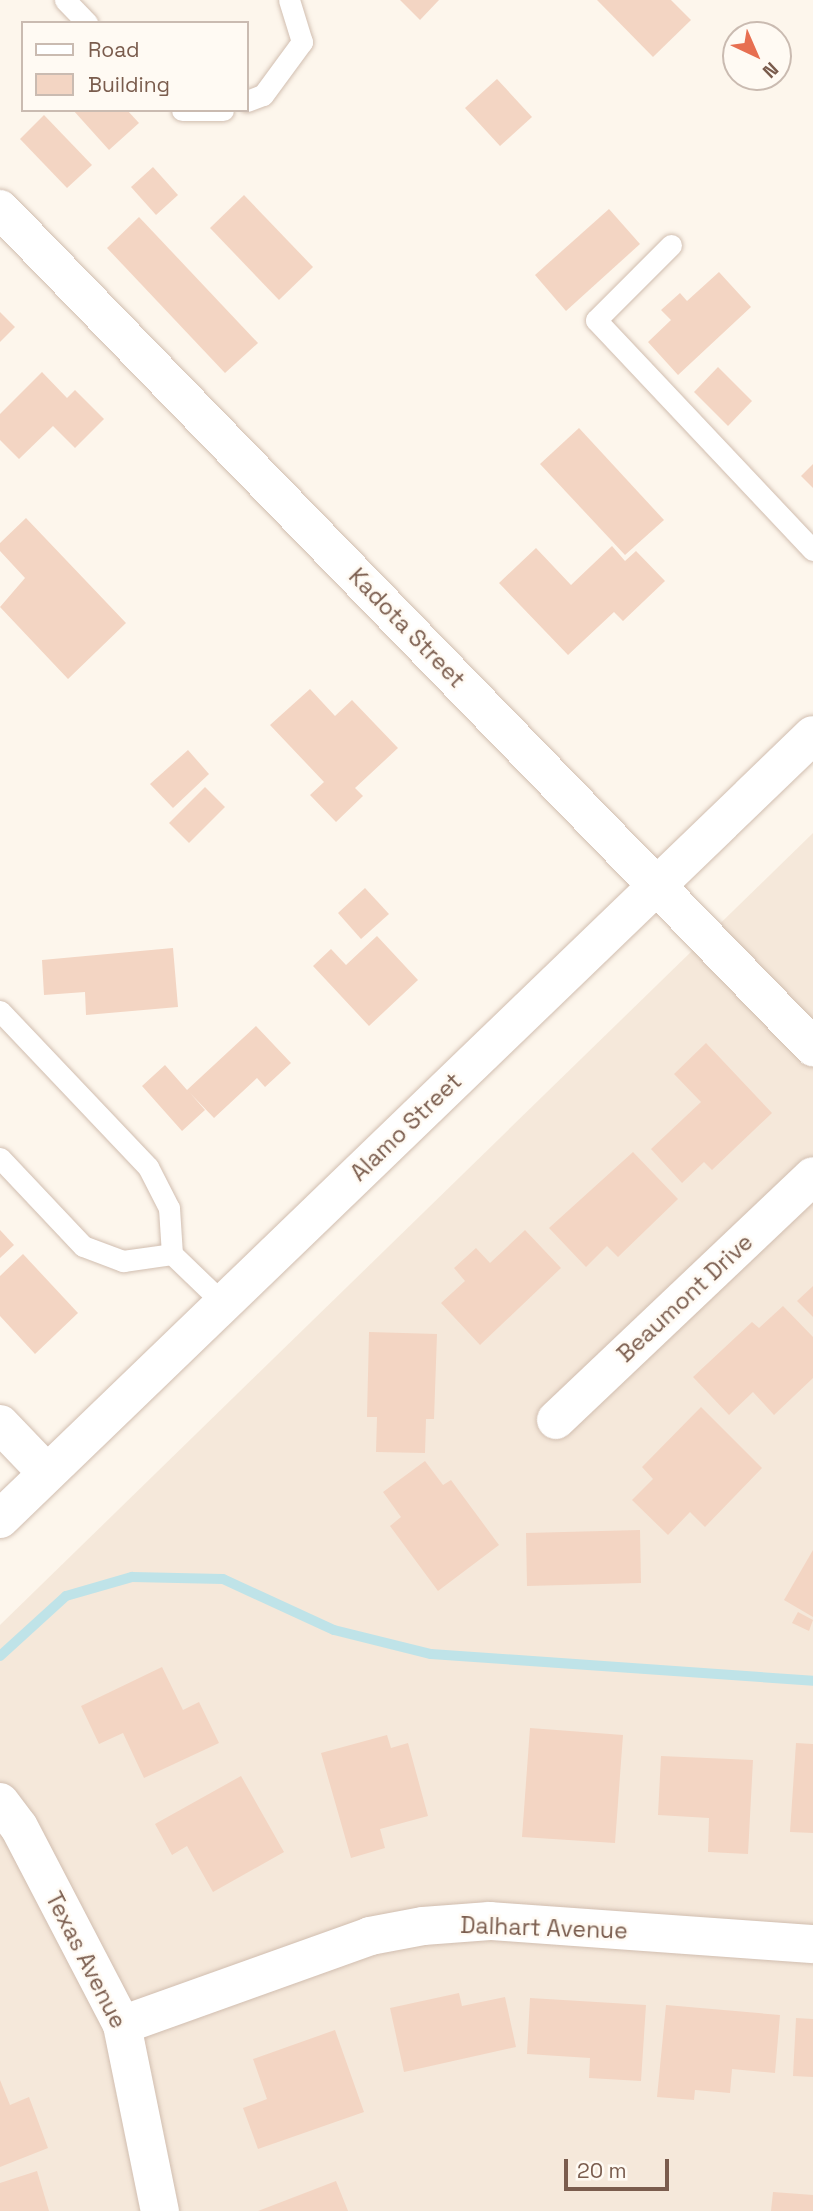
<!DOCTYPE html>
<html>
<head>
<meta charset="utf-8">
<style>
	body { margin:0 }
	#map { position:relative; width:813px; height:2211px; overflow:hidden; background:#fdf6ec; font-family:"Space Grotesk",sans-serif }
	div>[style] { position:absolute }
	.residential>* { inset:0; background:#f5e8da }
	.stream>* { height:10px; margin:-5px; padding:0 5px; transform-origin:5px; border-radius:5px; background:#bfe3e8 }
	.building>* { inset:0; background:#f3d5c3 }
	.roads { filter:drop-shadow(0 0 2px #d1beb0) drop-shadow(0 0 2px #d1beb0) }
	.service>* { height:21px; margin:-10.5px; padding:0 10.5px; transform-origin:10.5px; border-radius:10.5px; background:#fff }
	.minor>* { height:38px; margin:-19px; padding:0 19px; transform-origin:19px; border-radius:19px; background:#fff }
	.secondary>* { height:38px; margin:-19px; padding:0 19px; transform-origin:19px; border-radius:19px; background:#fff }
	span { translate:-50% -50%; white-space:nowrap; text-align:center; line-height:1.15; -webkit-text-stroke:5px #fffaf3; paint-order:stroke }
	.street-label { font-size:23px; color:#7a5c4d }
	.legend { position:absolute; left:21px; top:21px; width:228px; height:91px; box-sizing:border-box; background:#fffaf3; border:2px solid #cabbb1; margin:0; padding:9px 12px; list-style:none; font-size:21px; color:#7a5c4d }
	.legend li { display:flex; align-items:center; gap:14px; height:35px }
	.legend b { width:35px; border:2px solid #cabbb1 }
	.north { position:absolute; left:722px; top:21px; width:70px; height:70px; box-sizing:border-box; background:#fffaf3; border:2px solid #cabbb1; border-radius:50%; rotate:136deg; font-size:19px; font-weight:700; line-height:28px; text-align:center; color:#7a5c4d }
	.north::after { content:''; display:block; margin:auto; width:24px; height:32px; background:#e76f51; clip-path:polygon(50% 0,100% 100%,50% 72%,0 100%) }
	.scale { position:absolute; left:564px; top:2159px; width:105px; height:32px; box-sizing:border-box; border:4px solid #7a5c4d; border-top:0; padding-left:9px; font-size:21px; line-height:24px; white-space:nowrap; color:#7a5c4d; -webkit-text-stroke:5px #fffaf3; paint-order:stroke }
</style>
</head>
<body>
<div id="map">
	<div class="residential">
		<div style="clip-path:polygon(813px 833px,813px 2211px,0 2211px,0 1625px)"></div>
	</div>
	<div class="stream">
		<div style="left:0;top:1656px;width:89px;rotate:-42.3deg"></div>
		<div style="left:66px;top:1596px;width:69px;rotate:-16.1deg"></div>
		<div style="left:132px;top:1577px;width:91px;rotate:1.3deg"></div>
		<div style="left:223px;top:1579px;width:122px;rotate:24.7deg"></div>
		<div style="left:334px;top:1630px;width:100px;rotate:13.9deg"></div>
		<div style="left:431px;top:1654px;width:383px;rotate:4deg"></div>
	</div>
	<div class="building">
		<div style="clip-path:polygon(400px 0,439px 0,420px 20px)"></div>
		<div style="clip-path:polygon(597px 0,671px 0,691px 20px,653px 57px)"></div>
		<div style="clip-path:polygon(497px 79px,532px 117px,500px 146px,465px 108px)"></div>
		<div style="clip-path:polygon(73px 110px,127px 110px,139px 123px,109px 150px)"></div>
		<div style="clip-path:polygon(44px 115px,92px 165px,67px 188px,20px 139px)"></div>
		<div style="clip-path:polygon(153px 167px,178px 195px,156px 215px,131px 187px)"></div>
		<div style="clip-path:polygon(244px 195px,313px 267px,279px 300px,210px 228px)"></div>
		<div style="clip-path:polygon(609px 209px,640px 244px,566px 311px,535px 275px)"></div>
		<div style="clip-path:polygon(139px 217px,258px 343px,225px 373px,107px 248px)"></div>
		<div style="clip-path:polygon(719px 272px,751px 307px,678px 375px,648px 342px,671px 320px,661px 310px,680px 293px,687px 301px)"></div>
		<div style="clip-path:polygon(0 312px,15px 327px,0 342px)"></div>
		<div style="clip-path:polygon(718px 367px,752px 401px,728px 426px,694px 392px)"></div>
		<div style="clip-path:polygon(42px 372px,67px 398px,75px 390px,104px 419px,75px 448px,53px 426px,19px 459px,0 440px,0 414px)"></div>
		<div style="clip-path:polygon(579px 428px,664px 520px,625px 555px,540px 464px)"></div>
		<div style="clip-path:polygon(813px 464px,813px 488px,801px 476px)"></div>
		<div style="clip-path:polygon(26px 518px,126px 623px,68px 679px,0 607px,25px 578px,0 551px,0 543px)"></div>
		<div style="clip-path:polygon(612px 546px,625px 561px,636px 551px,665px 581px,623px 621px,614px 612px,568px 655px,499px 583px,536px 548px,571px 585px)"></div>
		<div style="clip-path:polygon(310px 689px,335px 716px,352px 700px,398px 748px,355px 788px,363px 796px,336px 822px,310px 795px,324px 782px,270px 725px)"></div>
		<div style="clip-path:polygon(188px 750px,209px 774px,173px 808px,150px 784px)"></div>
		<div style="clip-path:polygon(205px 787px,225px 807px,189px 843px,169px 823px)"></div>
		<div style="clip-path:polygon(365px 888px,389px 914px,361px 939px,338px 913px)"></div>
		<div style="clip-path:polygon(377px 936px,418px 980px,369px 1026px,313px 966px,331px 949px,346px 965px)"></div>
		<div style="clip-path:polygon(173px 948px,178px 1007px,86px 1015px,85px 992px,44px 995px,42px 960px)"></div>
		<div style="clip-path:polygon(256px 1026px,291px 1063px,265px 1087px,257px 1078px,214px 1118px,190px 1093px,205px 1110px,182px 1131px,142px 1086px,165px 1065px,187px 1090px)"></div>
		<div style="clip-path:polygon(706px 1043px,772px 1113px,712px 1170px,704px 1162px,682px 1183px,651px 1149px,701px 1102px,674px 1074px)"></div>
		<div style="clip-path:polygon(633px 1152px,678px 1199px,618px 1257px,607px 1246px,586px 1267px,549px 1228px)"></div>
		<div style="clip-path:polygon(0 1230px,14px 1245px,0 1258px)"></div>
		<div style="clip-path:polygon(525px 1230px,561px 1268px,480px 1345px,441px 1303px,465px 1281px,454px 1268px,476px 1248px,490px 1263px)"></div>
		<div style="clip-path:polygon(23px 1254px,78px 1313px,35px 1354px,0 1316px,0 1276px)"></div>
		<div style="clip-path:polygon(813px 1286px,813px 1317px,797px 1301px)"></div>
		<div style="clip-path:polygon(783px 1306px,813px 1337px,813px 1378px,774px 1415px,753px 1392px,729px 1415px,693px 1377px,752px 1322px,759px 1328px)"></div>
		<div style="clip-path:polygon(369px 1332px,437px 1334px,434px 1419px,426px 1419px,425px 1453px,376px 1452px,377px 1417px,367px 1417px)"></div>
		<div style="clip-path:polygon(701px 1407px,762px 1468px,705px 1527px,690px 1512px,668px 1535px,632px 1500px,653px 1479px,642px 1467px)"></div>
		<div style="clip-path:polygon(425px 1461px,443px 1485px,451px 1480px,499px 1545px,438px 1591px,390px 1526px,401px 1517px,383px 1492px)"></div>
		<div style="clip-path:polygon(640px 1530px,641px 1583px,527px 1586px,526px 1533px)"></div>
		<div style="clip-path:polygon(813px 1550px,813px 1617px,784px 1600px)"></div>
		<div style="clip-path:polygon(798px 1612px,813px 1620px,809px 1631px,792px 1623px)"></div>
		<div style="clip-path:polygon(162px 1667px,183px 1710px,199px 1702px,219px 1743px,144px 1778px,123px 1733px,99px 1744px,81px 1706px)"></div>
		<div style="clip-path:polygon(530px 1728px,623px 1735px,615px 1843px,522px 1837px)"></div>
		<div style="clip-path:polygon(387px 1735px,391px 1748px,408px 1743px,428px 1816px,380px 1829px,385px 1848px,351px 1858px,321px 1753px)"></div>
		<div style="clip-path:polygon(796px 1743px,813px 1744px,813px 1833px,790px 1832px)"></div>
		<div style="clip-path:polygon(661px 1756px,753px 1760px,748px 1854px,708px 1852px,709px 1818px,658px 1815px)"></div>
		<div style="clip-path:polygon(241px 1776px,284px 1852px,213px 1892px,187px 1846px,172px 1855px,155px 1824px)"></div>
		<div style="clip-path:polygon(459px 1993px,462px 2006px,505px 1997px,516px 2047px,404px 2072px,390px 2008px)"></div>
		<div style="clip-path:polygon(530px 1998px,646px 2005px,641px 2081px,589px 2078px,590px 2058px,527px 2054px)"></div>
		<div style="clip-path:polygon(666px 2005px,780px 2015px,775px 2073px,732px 2069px,730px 2093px,695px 2090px,694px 2100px,657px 2097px)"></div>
		<div style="clip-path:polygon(796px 2018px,813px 2019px,813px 2077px,793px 2076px)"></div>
		<div style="clip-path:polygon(335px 2030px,364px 2112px,258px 2149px,243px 2108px,267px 2099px,253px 2059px)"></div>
		<div style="clip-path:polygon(0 2080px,10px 2105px,29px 2097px,48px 2148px,0 2167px)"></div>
		<div style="clip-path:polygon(37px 2171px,49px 2211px,0 2211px,0 2183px)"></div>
		<div style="clip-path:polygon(336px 2181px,348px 2211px,258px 2211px)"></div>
		<div style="clip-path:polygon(773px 2192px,813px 2195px,813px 2211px,771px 2211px)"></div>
	</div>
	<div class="roads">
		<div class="service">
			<div style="left:65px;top:0;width:32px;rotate:46deg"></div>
			<div style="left:247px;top:101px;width:17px;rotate:-21deg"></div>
			<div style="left:263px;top:95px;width:66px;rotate:-53.7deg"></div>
			<div style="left:302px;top:42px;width:44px;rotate:-107.2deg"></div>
			<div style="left:182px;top:110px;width:41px"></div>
			<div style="left:671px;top:245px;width:106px;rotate:135deg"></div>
			<div style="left:596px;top:320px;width:316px;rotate:46.7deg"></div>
			<div style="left:0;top:1011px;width:215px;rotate:46.5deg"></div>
			<div style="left:148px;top:1167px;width:46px;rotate:62.9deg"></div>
			<div style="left:169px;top:1208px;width:46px;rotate:86.3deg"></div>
			<div style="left:172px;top:1254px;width:71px;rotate:43.9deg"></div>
			<div style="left:0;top:1158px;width:121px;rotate:46.7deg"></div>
			<div style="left:83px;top:1246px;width:43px;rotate:20.6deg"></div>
			<div style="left:123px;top:1261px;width:49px;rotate:-8.1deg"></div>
		</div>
		<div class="minor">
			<div style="left:0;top:209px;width:1168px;rotate:45.87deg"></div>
			<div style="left:556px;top:1420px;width:354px;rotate:-43.5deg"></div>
			<div style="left:0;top:1424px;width:66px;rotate:46.2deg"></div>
			<div style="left:0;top:1802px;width:31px;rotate:53deg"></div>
			<div style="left:19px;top:1827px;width:223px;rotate:62.5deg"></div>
			<div style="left:122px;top:2025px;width:190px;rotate:78.5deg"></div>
			<div style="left:122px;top:2025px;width:263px;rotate:-19.7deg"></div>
			<div style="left:370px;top:1936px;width:54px;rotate:-10.7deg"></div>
			<div style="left:423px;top:1926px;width:67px;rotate:-4.3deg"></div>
			<div style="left:490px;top:1921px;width:324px;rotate:4.1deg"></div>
		</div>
		<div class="secondary">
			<div style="left:0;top:1519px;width:1129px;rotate:-43.96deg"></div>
		</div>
	</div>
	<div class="street-label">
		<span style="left:407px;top:628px;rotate:46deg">Kadota Street</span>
		<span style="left:406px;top:1127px;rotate:-44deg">Alamo Street</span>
		<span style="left:685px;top:1298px;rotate:-43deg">Beaumont Drive</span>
		<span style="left:544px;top:1928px;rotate:2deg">Dalhart Avenue</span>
		<span style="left:86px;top:1960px;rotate:63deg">Texas Avenue</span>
	</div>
	<ul class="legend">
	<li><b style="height:9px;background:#fff"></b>Road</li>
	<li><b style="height:19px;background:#f3d5c3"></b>Building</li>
	</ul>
	<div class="north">N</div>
	<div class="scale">20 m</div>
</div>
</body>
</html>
